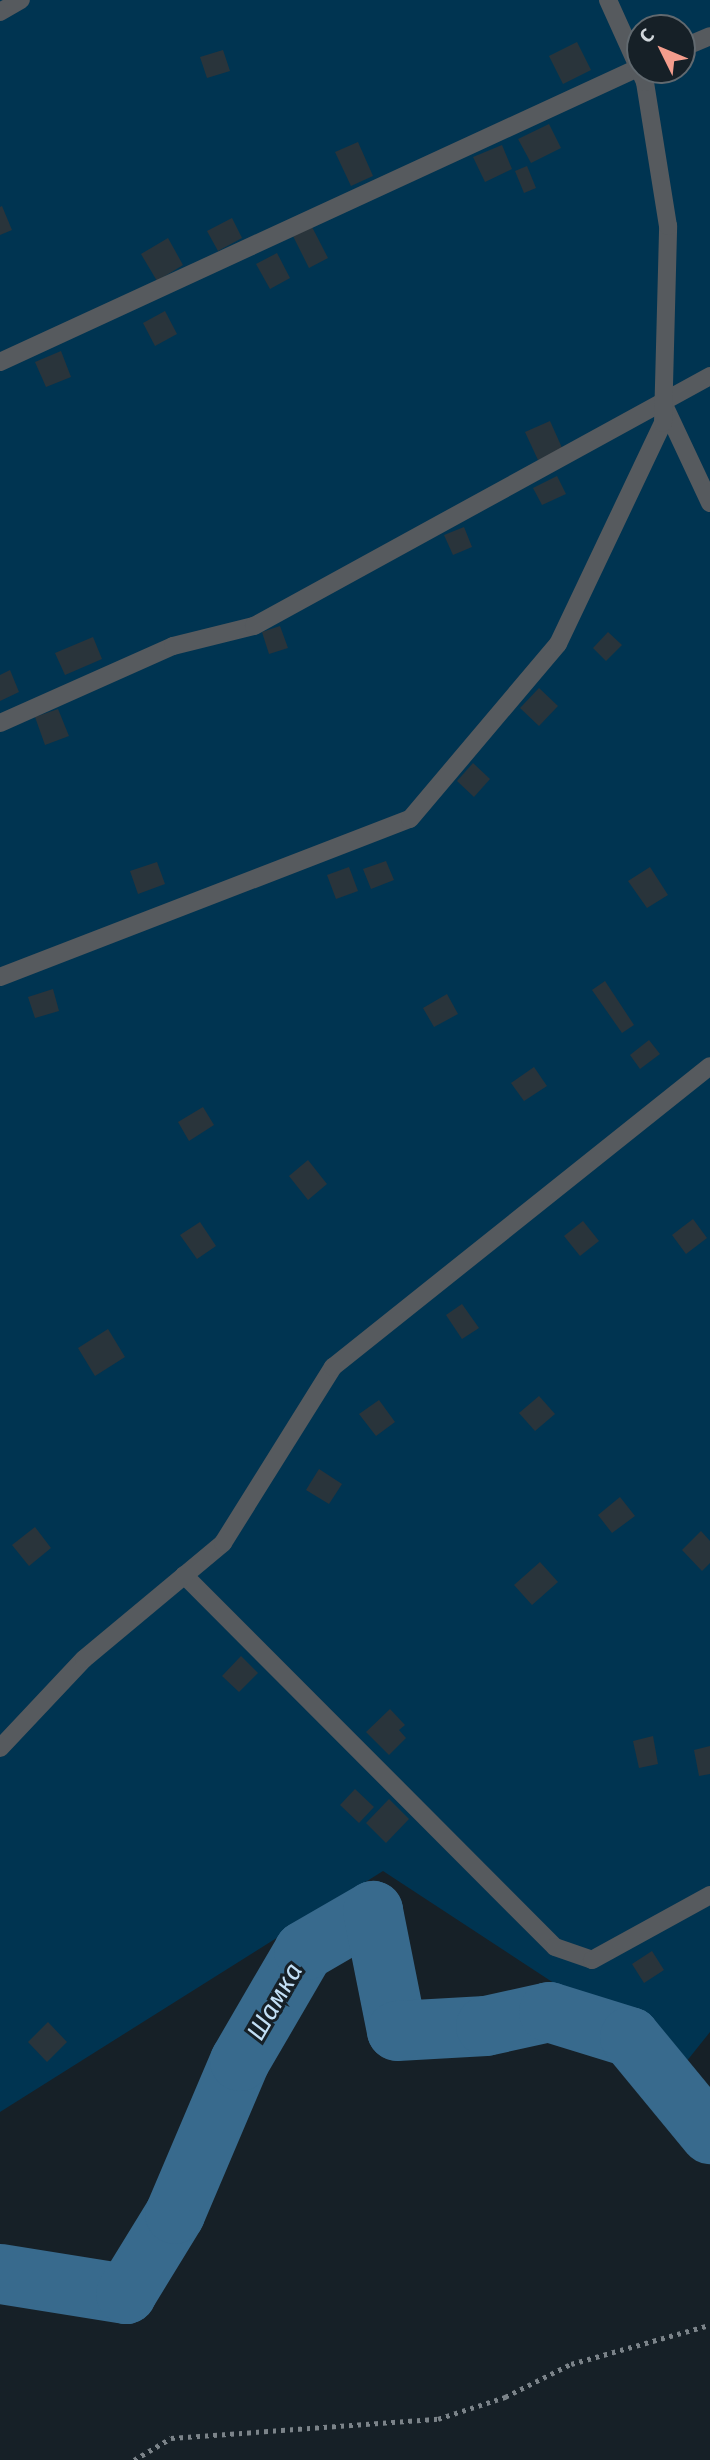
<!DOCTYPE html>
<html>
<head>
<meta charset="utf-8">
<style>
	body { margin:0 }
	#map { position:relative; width:710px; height:2460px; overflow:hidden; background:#162027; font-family:"Fira Sans",sans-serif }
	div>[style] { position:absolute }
	.green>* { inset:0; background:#003451 }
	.river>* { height:60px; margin:-30px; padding:0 30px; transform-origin:30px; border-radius:30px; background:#386a8d }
	.building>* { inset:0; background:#29343b }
	.path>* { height:4.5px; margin-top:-2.25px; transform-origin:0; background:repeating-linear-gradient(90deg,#7b8389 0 3.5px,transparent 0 8.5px) }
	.minor>* { height:18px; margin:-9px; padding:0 9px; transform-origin:9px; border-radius:9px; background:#565a5e }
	span { translate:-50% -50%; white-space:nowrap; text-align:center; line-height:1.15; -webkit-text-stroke:6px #162027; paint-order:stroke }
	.water-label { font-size:26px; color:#c2dff5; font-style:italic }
	.north { position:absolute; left:626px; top:14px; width:70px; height:70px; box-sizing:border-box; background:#162027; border:2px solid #61696f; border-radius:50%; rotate:313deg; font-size:19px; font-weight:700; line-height:28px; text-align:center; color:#d1d7dc }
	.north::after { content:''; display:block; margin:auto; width:24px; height:32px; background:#f49d8d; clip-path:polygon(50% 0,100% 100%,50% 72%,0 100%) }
</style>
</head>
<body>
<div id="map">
	<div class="green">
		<div style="clip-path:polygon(evenodd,0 0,710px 0,710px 2032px,682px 2067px,383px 1871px,0 2112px,0 0,640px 28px,682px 28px,682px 70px,640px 70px,640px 28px)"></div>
	</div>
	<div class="river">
		<div style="left:0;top:2274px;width:128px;rotate:9deg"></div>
		<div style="left:126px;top:2294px;width:94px;rotate:-58.5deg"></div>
		<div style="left:175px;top:2214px;width:166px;rotate:-67deg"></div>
		<div style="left:240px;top:2061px;width:127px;rotate:-59.8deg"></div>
		<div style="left:304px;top:1951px;width:80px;rotate:-30.1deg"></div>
		<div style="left:373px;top:1911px;width:122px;rotate:78.7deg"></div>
		<div style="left:397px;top:2031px;width:89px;rotate:-3.2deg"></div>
		<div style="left:486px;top:2026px;width:65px;rotate:-12.5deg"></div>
		<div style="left:549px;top:2012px;width:85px;rotate:17.2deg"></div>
		<div style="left:630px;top:2037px;width:126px;rotate:50.5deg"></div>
	</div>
	<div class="building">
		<div style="clip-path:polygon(577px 42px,591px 70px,563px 84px,549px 56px)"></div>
		<div style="clip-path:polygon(223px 50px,230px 71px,207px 78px,200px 57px)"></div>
		<div style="clip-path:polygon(549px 124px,561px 148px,531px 163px,518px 139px)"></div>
		<div style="clip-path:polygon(358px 142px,373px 176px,351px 186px,335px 152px)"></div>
		<div style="clip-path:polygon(502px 145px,512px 169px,485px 182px,473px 157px)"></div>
		<div style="clip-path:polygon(527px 166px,536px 188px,524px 193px,515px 171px)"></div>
		<div style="clip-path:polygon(2px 206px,12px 230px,0 235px,0 207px)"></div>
		<div style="clip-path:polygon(232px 218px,242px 238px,218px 251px,207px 231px)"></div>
		<div style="clip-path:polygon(312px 227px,328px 258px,309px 268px,293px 236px)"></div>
		<div style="clip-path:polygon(168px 238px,183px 265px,157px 281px,141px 254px)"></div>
		<div style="clip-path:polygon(277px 253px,290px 278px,270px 289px,256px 264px)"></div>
		<div style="clip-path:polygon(165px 311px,177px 334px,155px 346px,143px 323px)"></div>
		<div style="clip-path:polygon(61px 351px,71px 377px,46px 387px,35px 362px)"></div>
		<div style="clip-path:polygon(550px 421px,563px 450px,538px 460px,525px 432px)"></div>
		<div style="clip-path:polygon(557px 476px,566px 494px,542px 505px,533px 488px)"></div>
		<div style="clip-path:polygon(464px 527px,472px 547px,453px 555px,444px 535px)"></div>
		<div style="clip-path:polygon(280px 626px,288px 648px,269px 654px,262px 632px)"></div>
		<div style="clip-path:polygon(608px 632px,622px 645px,606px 661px,593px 648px)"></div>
		<div style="clip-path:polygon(93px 637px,102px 659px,65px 675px,55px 653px)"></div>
		<div style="clip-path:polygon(10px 670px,19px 692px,0 701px,0 675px)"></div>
		<div style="clip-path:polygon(539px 688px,558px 706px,539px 726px,520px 708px)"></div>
		<div style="clip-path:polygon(58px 709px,69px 736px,45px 745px,35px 717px)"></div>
		<div style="clip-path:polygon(473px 763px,490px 779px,474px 797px,457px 781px)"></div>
		<div style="clip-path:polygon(386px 861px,394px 880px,371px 889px,363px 869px)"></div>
		<div style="clip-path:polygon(157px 862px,165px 884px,138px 894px,130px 871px)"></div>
		<div style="clip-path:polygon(349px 867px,358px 891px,336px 899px,327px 875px)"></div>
		<div style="clip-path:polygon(650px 867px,668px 895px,647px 908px,628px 881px)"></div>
		<div style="clip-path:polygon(605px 981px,634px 1025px,622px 1033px,592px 990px)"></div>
		<div style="clip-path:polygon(53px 989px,59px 1011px,35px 1018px,28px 997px)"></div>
		<div style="clip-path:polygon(447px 994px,458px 1014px,434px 1027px,423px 1008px)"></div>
		<div style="clip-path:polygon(649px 1040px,660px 1054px,640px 1069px,630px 1055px)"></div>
		<div style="clip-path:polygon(534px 1067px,547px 1086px,524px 1101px,511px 1083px)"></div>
		<div style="clip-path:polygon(203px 1107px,214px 1125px,189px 1141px,178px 1122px)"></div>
		<div style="clip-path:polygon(308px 1160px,327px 1184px,308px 1200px,289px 1176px)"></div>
		<div style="clip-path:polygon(693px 1219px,707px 1238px,686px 1254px,672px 1235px)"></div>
		<div style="clip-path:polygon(583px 1221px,599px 1241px,580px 1256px,564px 1236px)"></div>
		<div style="clip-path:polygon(200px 1222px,216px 1246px,197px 1259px,180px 1235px)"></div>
		<div style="clip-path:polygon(462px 1304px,479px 1328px,462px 1339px,446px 1315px)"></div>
		<div style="clip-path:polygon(108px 1329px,125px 1357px,95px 1376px,78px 1348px)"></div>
		<div style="clip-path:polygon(539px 1396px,555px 1414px,535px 1431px,519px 1413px)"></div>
		<div style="clip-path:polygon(379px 1400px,395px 1422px,376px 1436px,359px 1414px)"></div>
		<div style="clip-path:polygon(319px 1469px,342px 1484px,329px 1504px,306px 1490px)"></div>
		<div style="clip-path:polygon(620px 1497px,635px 1516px,612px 1533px,598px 1515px)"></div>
		<div style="clip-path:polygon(35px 1527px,51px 1548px,29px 1566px,12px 1545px)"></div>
		<div style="clip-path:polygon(701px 1531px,710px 1541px,710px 1563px,702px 1571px,682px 1550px)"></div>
		<div style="clip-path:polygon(540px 1562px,558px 1582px,532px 1605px,514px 1585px)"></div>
		<div style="clip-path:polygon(241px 1656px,258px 1673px,239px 1692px,222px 1676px)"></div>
		<div style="clip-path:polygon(390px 1709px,405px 1725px,399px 1730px,406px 1738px,389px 1755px,366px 1732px)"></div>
		<div style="clip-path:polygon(653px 1736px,658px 1764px,639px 1768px,633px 1741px)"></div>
		<div style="clip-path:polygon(710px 1746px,710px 1774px,699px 1776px,694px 1750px)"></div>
		<div style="clip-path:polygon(355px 1789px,374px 1807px,359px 1823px,340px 1805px)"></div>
		<div style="clip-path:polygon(389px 1799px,409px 1819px,386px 1843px,366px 1823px)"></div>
		<div style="clip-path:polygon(652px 1951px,664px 1970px,644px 1983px,632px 1964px)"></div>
		<div style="clip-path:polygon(48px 2022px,67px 2042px,47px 2062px,28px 2042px)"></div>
	</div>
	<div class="path">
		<div style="left:134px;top:2460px;width:43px;rotate:-30.7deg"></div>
		<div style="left:171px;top:2438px;width:268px;rotate:-4.1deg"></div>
		<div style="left:438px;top:2419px;width:71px;rotate:-18.2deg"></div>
		<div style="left:505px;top:2397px;width:74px;rotate:-26.6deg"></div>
		<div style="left:571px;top:2364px;width:144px;rotate:-15.7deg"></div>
	</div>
	<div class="minor">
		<div style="left:0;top:12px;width:24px;rotate:-30deg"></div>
		<div style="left:682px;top:48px;width:30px;rotate:-23deg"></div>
		<div style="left:0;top:362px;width:705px;rotate:-24.75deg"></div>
		<div style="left:665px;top:407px;width:106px;rotate:64.9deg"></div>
		<div style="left:0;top:723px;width:189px;rotate:-24deg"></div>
		<div style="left:173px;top:646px;width:83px;rotate:-13.9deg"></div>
		<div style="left:254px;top:626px;width:520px;rotate:-28.73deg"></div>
		<div style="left:0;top:977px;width:439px;rotate:-21.1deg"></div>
		<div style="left:410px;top:819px;width:229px;rotate:-49.8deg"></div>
		<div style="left:558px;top:644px;width:245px;rotate:-64.6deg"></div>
		<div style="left:663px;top:423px;width:197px;rotate:-88.5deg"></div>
		<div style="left:668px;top:226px;width:146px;rotate:-99.1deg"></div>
		<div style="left:645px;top:82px;width:90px;rotate:-114.3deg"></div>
		<div style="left:184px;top:1575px;width:525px;rotate:45.08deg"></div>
		<div style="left:555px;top:1947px;width:39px;rotate:19deg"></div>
		<div style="left:592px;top:1960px;width:135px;rotate:-28.8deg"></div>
		<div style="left:0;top:1748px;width:122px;rotate:-46.7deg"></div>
		<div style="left:84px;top:1659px;width:181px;rotate:-39.8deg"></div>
		<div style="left:223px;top:1543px;width:208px;rotate:-58deg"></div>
		<div style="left:333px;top:1367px;width:482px;rotate:-38.6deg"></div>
	</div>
	<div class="water-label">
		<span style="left:275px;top:2002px;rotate:-60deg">Шамка</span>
	</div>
	<div class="north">С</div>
</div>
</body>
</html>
